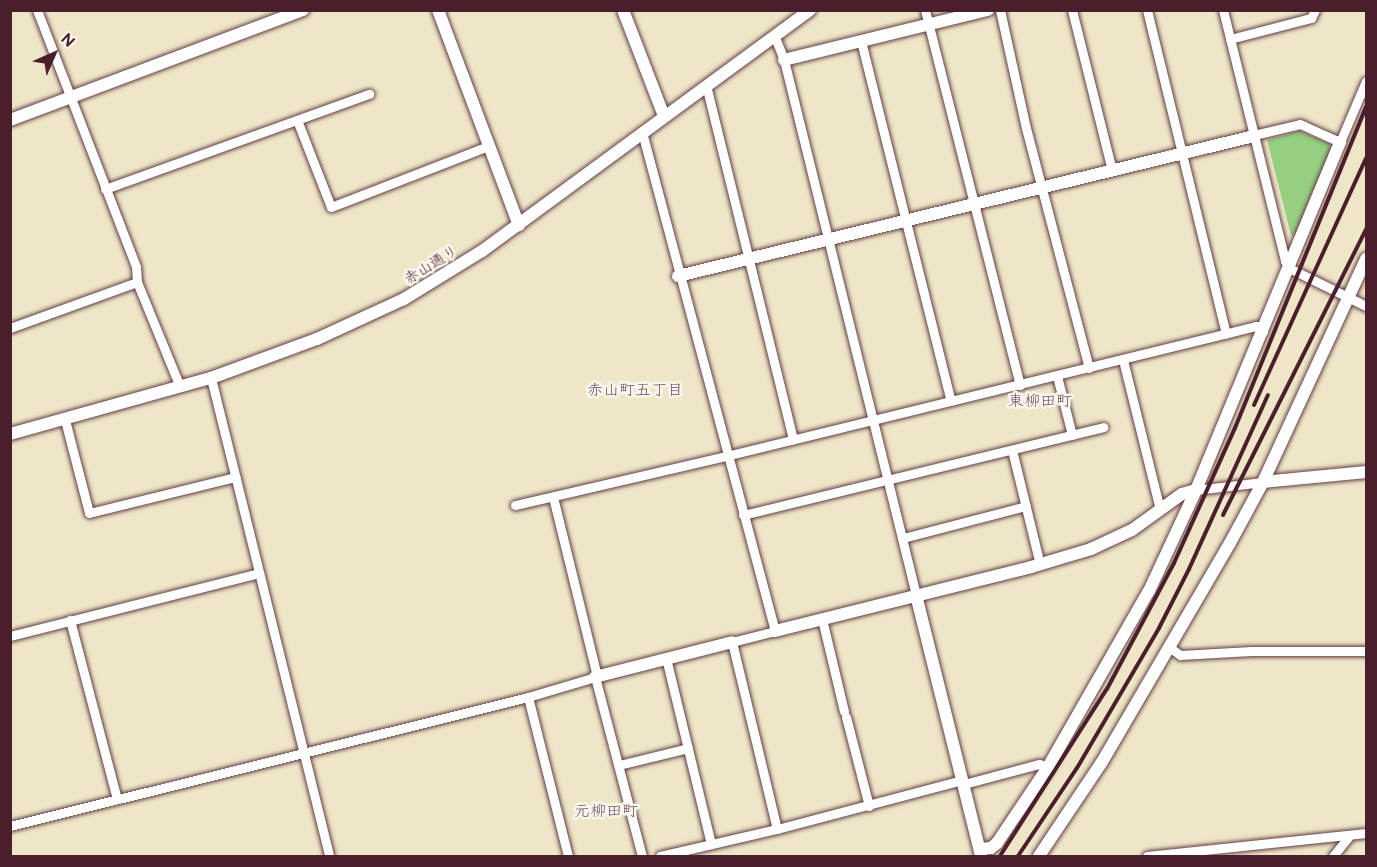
<!DOCTYPE html>
<html>
<head>
<meta charset="utf-8">
<style>
	body { margin:0 }
	#map { position:relative; width:1377px; height:867px; overflow:hidden; background:#efe6c8; font-family:"Balsamiq Sans","Klee One",sans-serif }
	div>[style] { position:absolute }
	.green>* { inset:0; background:#97cf82 }
	.roads { filter:drop-shadow(0 0 2px #633d43) drop-shadow(0 0 2px #633d43) }
	.minor>* { height:9px; margin:-4.5px; padding:0 4.5px; transform-origin:4.5px; border-radius:4.5px; background:#fff }
	.tertiary>* { height:12px; margin:-6px; padding:0 6px; transform-origin:6px; border-radius:6px; background:#fff }
	.rail>* { height:4px; margin:-2px; padding:0 2px; transform-origin:2px; border-radius:2px; background:#4a1f2b }
	span { translate:-50% -50%; white-space:nowrap; text-align:center; line-height:1.15; -webkit-text-stroke:5px #fbf7ec; paint-order:stroke }
	.street-label { font-size:15px; color:#4a1f2b }
	.neighbourhood-label { font-size:16px; color:#6f4f69 }
	.frame { position:absolute; inset:0; border:12px solid #4a1f2b; pointer-events:none }
	.north { position:absolute; left:24px; top:24px; width:60px; height:60px; -webkit-text-stroke:4px #fbf7ec; paint-order:stroke; rotate:45deg; font-size:16px; font-weight:700; line-height:24px; text-align:center; color:#4a1f2b }
	.north::after { content:''; display:block; margin:auto; width:21px; height:27px; background:#4a1f2b; clip-path:polygon(50% 0,100% 100%,50% 72%,0 100%) }
</style>
</head>
<body>
<div id="map">
	<div class="green">
		<div style="clip-path:polygon(1299px 131px,1328px 143px,1331px 150px,1295px 236px,1291px 235px,1267px 140px)"></div>
	</div>
	<div class="roads">
		<div class="minor">
			<div style="left:37px;top:10px;width:275px;rotate:68.9deg"></div>
			<div style="left:136px;top:267px;width:15px;rotate:86deg"></div>
			<div style="left:137px;top:282px;width:113px;rotate:67.7deg"></div>
			<div style="left:925px;top:10px;width:387px;rotate:75.8deg"></div>
			<div style="left:1000px;top:10px;width:121px;rotate:77.6deg"></div>
			<div style="left:1026px;top:128px;width:248px;rotate:75.3deg"></div>
			<div style="left:1072px;top:10px;width:166px;rotate:76deg"></div>
			<div style="left:1147px;top:10px;width:333px;rotate:76.3deg"></div>
			<div style="left:1223px;top:10px;width:259px;rotate:76.1deg"></div>
			<div style="left:1285px;top:261px;width:6px;rotate:18deg"></div>
			<div style="left:774px;top:35px;width:27px;rotate:68deg"></div>
			<div style="left:784px;top:60px;width:551px;rotate:76.14deg"></div>
			<div style="left:1230px;top:39px;width:84px;rotate:-14.5deg"></div>
			<div style="left:1311px;top:18px;width:9px;rotate:-63deg"></div>
			<div style="left:861px;top:41px;width:371px;rotate:76deg"></div>
			<div style="left:706px;top:85px;width:365px;rotate:76.2deg"></div>
			<div style="left:297px;top:120px;width:93px;rotate:68.7deg"></div>
			<div style="left:331px;top:207px;width:168px;rotate:-21.2deg"></div>
			<div style="left:642px;top:132px;width:516px;rotate:75.08deg"></div>
			<div style="left:775px;top:631px;width:44px;rotate:165.7deg"></div>
			<div style="left:732px;top:642px;width:192px;rotate:76.5deg"></div>
			<div style="left:777px;top:829px;width:120px;rotate:167deg"></div>
			<div style="left:1254px;top:135px;width:47px;rotate:-13.4deg"></div>
			<div style="left:1300px;top:124px;width:44px;rotate:24.2deg"></div>
			<div style="left:1340px;top:142px;width:66px;rotate:-66.9deg"></div>
			<div style="left:105px;top:189px;width:281px;rotate:-19.8deg"></div>
			<div style="left:1289px;top:268px;width:86px;rotate:26.3deg"></div>
			<div style="left:10px;top:328px;width:135px;rotate:-19.9deg"></div>
			<div style="left:1123px;top:360px;width:154px;rotate:76.1deg"></div>
			<div style="left:1057px;top:376px;width:61px;rotate:75.7deg"></div>
			<div style="left:211px;top:378px;width:492px;rotate:76.1deg"></div>
			<div style="left:65px;top:420px;width:96px;rotate:75.5deg"></div>
			<div style="left:89px;top:513px;width:151px;rotate:-13.8deg"></div>
			<div style="left:1012px;top:450px;width:118px;rotate:76.3deg"></div>
			<div style="left:1196px;top:490px;width:67px;rotate:-6.8deg"></div>
			<div style="left:553px;top:497px;width:184px;rotate:76.2deg"></div>
			<div style="left:515px;top:505px;width:217px;rotate:-13.1deg"></div>
			<div style="left:726px;top:456px;width:546px;rotate:-13.78deg"></div>
			<div style="left:1256px;top:326px;width:9px;rotate:36deg"></div>
			<div style="left:743px;top:515px;width:371px;rotate:-13.7deg"></div>
			<div style="left:903px;top:538px;width:127px;rotate:-14.6deg"></div>
			<div style="left:822px;top:619px;width:95px;rotate:76.6deg"></div>
			<div style="left:70px;top:620px;width:185px;rotate:75.3deg"></div>
			<div style="left:10px;top:636px;width:257px;rotate:-14.2deg"></div>
			<div style="left:1169px;top:647px;width:14px;rotate:36deg"></div>
			<div style="left:1180px;top:655px;width:71px;rotate:-3.2deg"></div>
			<div style="left:1251px;top:651px;width:115px"></div>
			<div style="left:666px;top:658px;width:191px;rotate:76.4deg"></div>
			<div style="left:528px;top:697px;width:164px;rotate:75.9deg"></div>
			<div style="left:846px;top:717px;width:92px;rotate:75.5deg"></div>
			<div style="left:619px;top:765px;width:71px;rotate:-13.8deg"></div>
			<div style="left:964px;top:784px;width:78px;rotate:-14.9deg"></div>
			<div style="left:1039px;top:764px;width:9px;rotate:18deg"></div>
			<div style="left:10px;top:826px;width:534px;rotate:-13.98deg"></div>
			<div style="left:528px;top:697px;width:70px;rotate:-16.6deg"></div>
			<div style="left:595px;top:677px;width:185px;rotate:75.3deg"></div>
			<div style="left:777px;top:829px;width:192px;rotate:-14.8deg"></div>
			<div style="left:1147px;top:856px;width:220px;rotate:-6deg"></div>
			<div style="left:1333px;top:856px;width:27px;rotate:-51deg"></div>
		</div>
		<div class="tertiary">
			<div style="left:438px;top:10px;width:230px;rotate:69.4deg"></div>
			<div style="left:623px;top:10px;width:114px;rotate:68.9deg"></div>
			<div style="left:784px;top:60px;width:210px;rotate:-13.8deg"></div>
			<div style="left:10px;top:120px;width:313px;rotate:-20.6deg"></div>
			<div style="left:678px;top:276px;width:593px;rotate:-13.66deg"></div>
			<div style="left:10px;top:434px;width:209px;rotate:-15.6deg"></div>
			<div style="left:211px;top:378px;width:113px;rotate:-20.2deg"></div>
			<div style="left:317px;top:339px;width:96px;rotate:-24.7deg"></div>
			<div style="left:404px;top:299px;width:92px;rotate:-31.6deg"></div>
			<div style="left:482px;top:251px;width:407px;rotate:-36.3deg"></div>
			<div style="left:1263px;top:482px;width:103px;rotate:-5.5deg"></div>
			<div style="left:916px;top:595px;width:269px;rotate:76deg"></div>
			<div style="left:775px;top:631px;width:264px;rotate:-14deg"></div>
			<div style="left:1031px;top:567px;width:63px;rotate:-16.7deg"></div>
			<div style="left:1091px;top:549px;width:45px;rotate:-24.9deg"></div>
			<div style="left:1132px;top:530px;width:62px;rotate:-35.8deg"></div>
			<div style="left:1182px;top:494px;width:15px;rotate:-16deg"></div>
			<div style="left:595px;top:677px;width:141px;rotate:-14.3deg"></div>
			<div style="left:980px;top:849px;width:11px;rotate:-5deg"></div>
			<div style="left:991px;top:848px;width:8px;rotate:-40deg"></div>
			<div style="left:997px;top:843px;width:92px;rotate:-56.1deg"></div>
			<div style="left:1048px;top:767px;width:203px;rotate:-60.2deg"></div>
			<div style="left:1149px;top:591px;width:111px;rotate:-65deg"></div>
			<div style="left:1196px;top:490px;width:377px;rotate:-67.5deg"></div>
			<div style="left:1039px;top:856px;width:113px;rotate:-56.2deg"></div>
			<div style="left:1102px;top:762px;width:254px;rotate:-59.7deg"></div>
			<div style="left:1230px;top:543px;width:69px;rotate:-61.6deg"></div>
			<div style="left:1263px;top:482px;width:246px;rotate:-65.2deg"></div>
		</div>
	</div>
	<div class="rail">
		<div style="left:1254px;top:405px;width:271px;rotate:-65.6deg"></div>
		<div style="left:1223px;top:515px;width:320px;rotate:-63.4deg"></div>
		<div style="left:1000px;top:856px;width:198px;rotate:-57.4deg"></div>
		<div style="left:1107px;top:689px;width:143px;rotate:-62deg"></div>
		<div style="left:1174px;top:563px;width:148px;rotate:-65.7deg"></div>
		<div style="left:1235px;top:428px;width:347px;rotate:-67.8deg"></div>
		<div style="left:1018px;top:856px;width:106px;rotate:-56.2deg"></div>
		<div style="left:1077px;top:768px;width:162px;rotate:-59.6deg"></div>
		<div style="left:1159px;top:628px;width:66px;rotate:-63deg"></div>
		<div style="left:1189px;top:569px;width:191px;rotate:-65.6deg"></div>
	</div>
	<div class="street-label">
		<span style="left:431px;top:265px;rotate:-32deg">赤山通り</span>
	</div>
	<div class="neighbourhood-label">
		<span style="left:635px;top:391px">赤山町五丁目</span>
		<span style="left:1040px;top:402px">東柳田町</span>
		<span style="left:606px;top:812px">元柳田町</span>
	</div>
	<div class="frame"></div>
	<div class="north">N</div>
</div>
</body>
</html>
